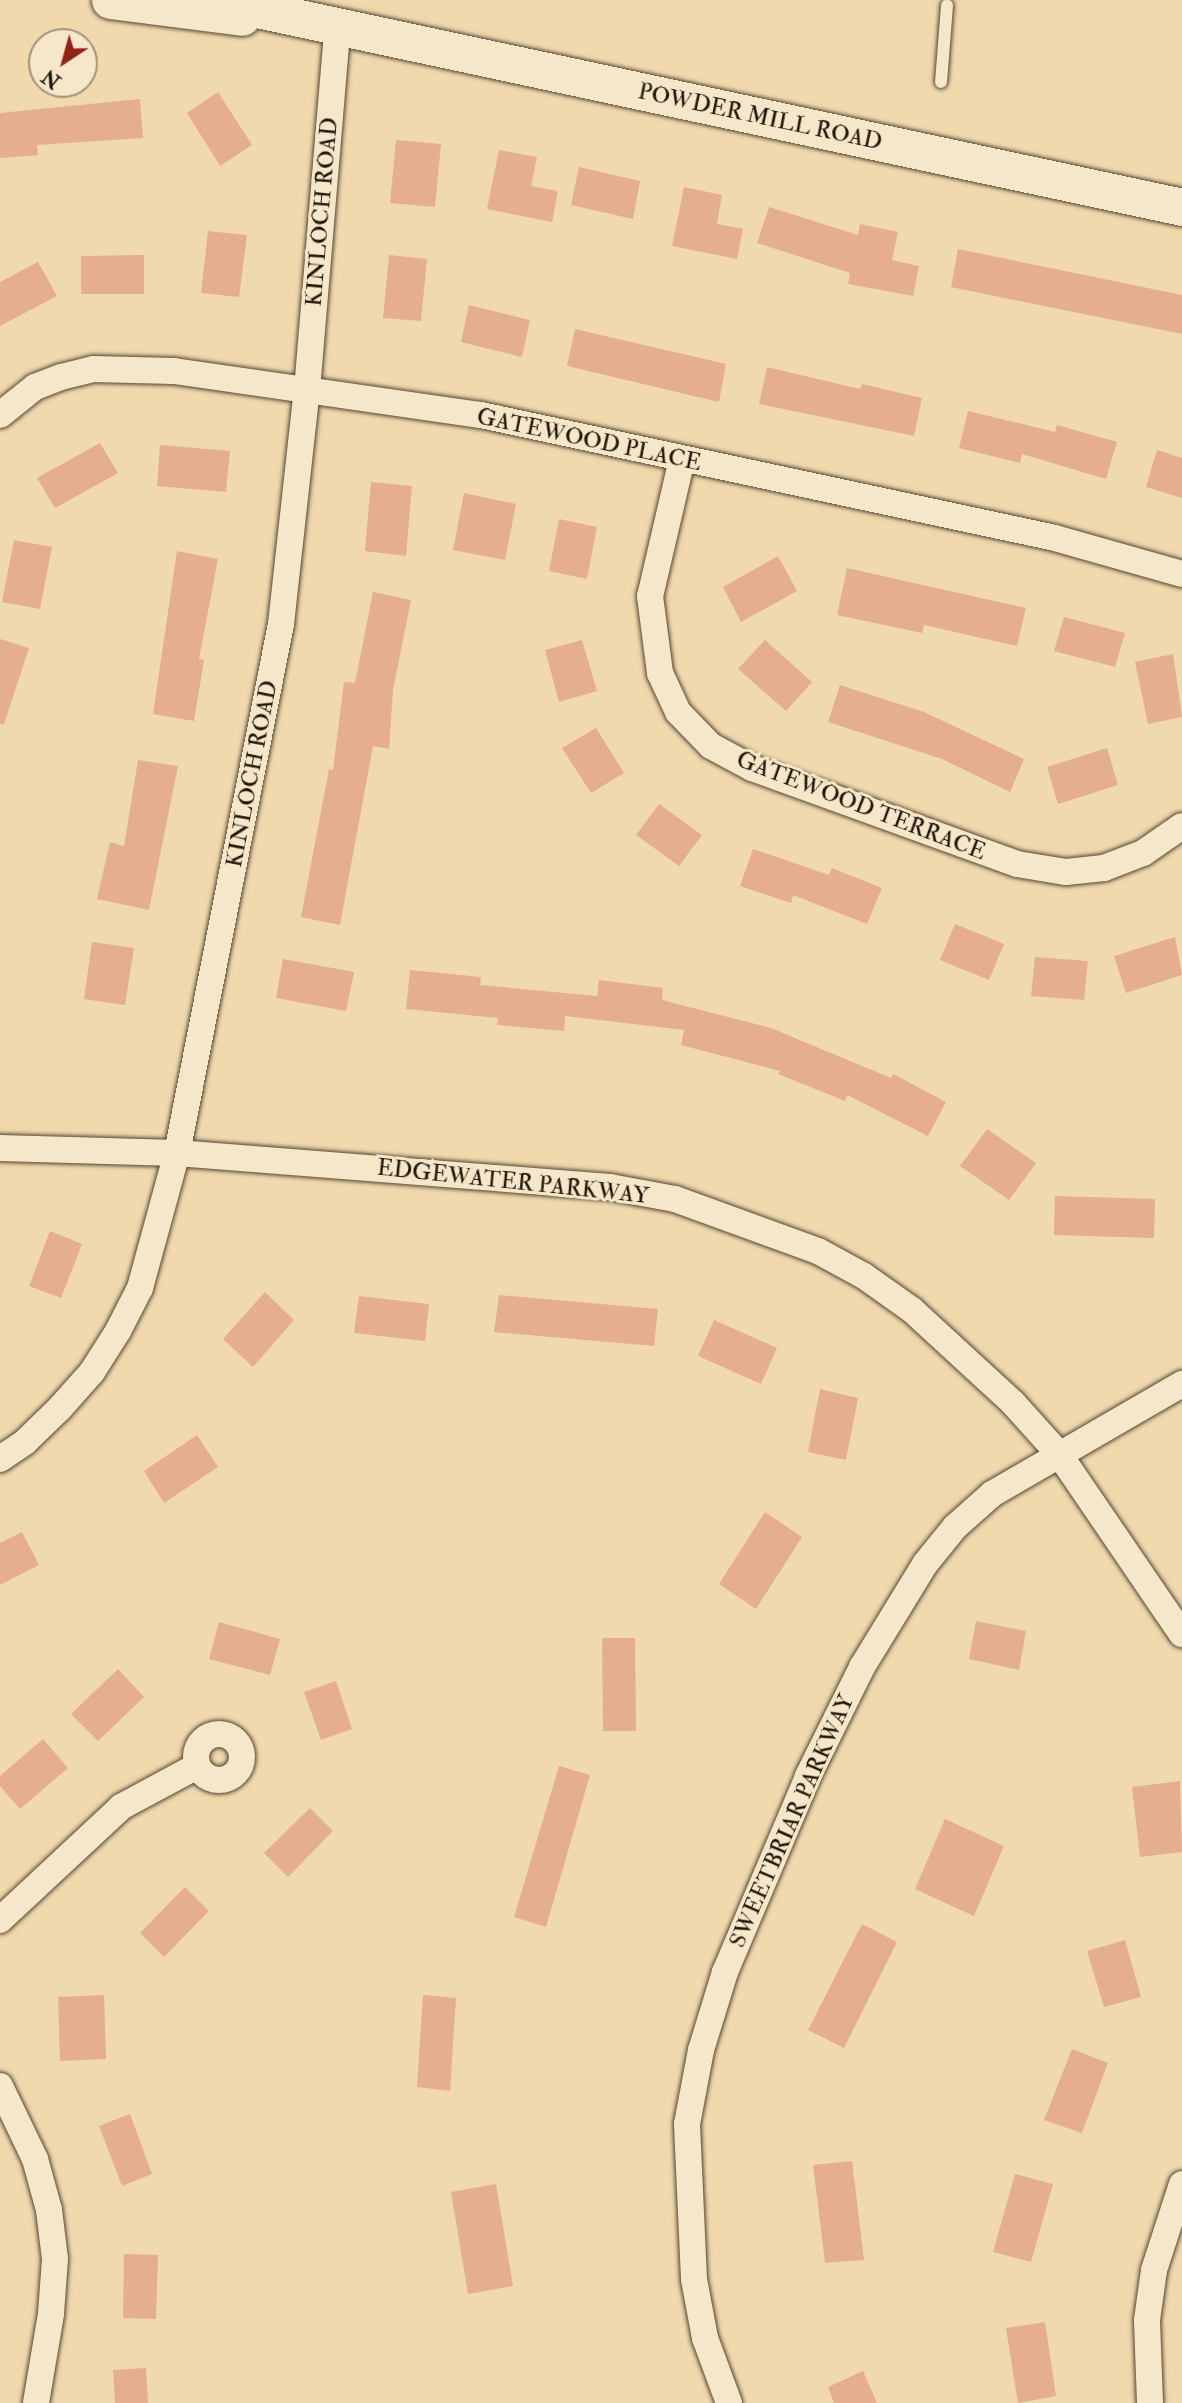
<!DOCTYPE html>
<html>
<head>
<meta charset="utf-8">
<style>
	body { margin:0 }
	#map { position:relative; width:1182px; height:2403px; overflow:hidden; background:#f1d9ae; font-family:"IM FELL Double Pica",serif }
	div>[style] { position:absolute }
	.building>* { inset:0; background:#e5ae8e }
	.roads { filter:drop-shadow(0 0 2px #544733) drop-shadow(0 0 2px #544733) }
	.lane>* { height:12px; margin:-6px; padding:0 6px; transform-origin:6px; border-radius:6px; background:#f6e6ca }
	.street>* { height:26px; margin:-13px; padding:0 13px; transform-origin:13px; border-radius:13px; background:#f6e6ca }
	.street>.ring { margin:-13px; padding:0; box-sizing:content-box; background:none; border:26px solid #f6e6ca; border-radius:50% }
	.secondary>* { height:37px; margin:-18.5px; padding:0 18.5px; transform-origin:18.5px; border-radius:18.5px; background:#f6e6ca }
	span { translate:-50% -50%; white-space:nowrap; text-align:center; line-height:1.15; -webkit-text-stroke:6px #f6e6ca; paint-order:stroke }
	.street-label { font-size:23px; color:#1f160a }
	.north { position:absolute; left:28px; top:28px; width:70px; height:70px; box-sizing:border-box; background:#f6e6ca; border:2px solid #a0937d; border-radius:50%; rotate:216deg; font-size:19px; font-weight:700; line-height:28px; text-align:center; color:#1f160a }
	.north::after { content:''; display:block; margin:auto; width:24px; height:32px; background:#8f2418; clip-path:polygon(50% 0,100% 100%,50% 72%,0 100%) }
</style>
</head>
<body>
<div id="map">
	<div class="building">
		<div style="clip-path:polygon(218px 92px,252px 145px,220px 166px,187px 113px)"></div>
		<div style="clip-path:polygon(140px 99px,143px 138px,37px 145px,38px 155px,0 158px,0 113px)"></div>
		<div style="clip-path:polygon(396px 140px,441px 144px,435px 207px,390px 203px)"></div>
		<div style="clip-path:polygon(499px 150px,537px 157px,531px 186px,558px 191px,552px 222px,487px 209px)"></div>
		<div style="clip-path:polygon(579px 167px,640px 181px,633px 219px,571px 205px)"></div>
		<div style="clip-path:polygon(684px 187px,722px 195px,717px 224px,743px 229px,737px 259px,672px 246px)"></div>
		<div style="clip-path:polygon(769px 207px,858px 235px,860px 224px,898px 232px,892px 260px,919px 266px,913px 296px,848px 284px,850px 273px,757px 243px)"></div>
		<div style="clip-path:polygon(208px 231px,247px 235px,239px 297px,201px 293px)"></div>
		<div style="clip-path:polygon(958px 249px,1182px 295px,1182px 334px,951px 287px)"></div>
		<div style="clip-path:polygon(144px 255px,144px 294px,81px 294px,81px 256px)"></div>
		<div style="clip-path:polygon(389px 255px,427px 259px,421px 321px,383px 318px)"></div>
		<div style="clip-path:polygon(38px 262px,57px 296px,0 326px,0 282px)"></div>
		<div style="clip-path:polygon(469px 305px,530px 320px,522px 357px,461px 342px)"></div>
		<div style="clip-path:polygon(575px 329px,726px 364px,719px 402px,567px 366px)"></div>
		<div style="clip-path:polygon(767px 367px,860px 389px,862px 384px,922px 398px,914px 436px,759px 404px)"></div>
		<div style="clip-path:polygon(968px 411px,1055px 432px,1057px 425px,1117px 442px,1106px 479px,1022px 454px,1020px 463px,959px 448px)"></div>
		<div style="clip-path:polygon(100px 443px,118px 473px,55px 508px,37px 478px)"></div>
		<div style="clip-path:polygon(160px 445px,230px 451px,226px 492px,157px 486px)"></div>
		<div style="clip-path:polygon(1157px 450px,1182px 458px,1182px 498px,1146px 487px)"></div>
		<div style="clip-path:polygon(371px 482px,412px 486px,406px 556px,365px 551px)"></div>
		<div style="clip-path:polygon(464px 493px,516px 504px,505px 560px,453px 550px)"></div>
		<div style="clip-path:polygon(559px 519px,597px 527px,587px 579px,549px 571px)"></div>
		<div style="clip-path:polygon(14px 540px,52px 547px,40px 609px,2px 602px)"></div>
		<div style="clip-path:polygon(177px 551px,218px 559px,199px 659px,204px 660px,194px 721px,153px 714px)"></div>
		<div style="clip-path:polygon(778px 556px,797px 591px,741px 622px,723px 587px)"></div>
		<div style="clip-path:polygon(847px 568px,1026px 608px,1017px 646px,924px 625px,922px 633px,837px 615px)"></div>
		<div style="clip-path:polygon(373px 592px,411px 600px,393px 690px,389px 749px,373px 746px,340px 925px,301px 917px,329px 769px,333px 770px,344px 682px,355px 683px)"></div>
		<div style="clip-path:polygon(1064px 617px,1125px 633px,1115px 667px,1054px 651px)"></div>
		<div style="clip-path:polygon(0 639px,29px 648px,4px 724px,0 724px)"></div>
		<div style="clip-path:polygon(582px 640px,597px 691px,559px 702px,545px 650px)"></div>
		<div style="clip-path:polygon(765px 640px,812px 682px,786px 711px,738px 669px)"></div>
		<div style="clip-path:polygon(1173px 654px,1182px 717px,1148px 724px,1135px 662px)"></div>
		<div style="clip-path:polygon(840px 685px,924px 712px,1024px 759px,1010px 792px,942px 759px,828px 722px)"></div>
		<div style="clip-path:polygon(596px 728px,624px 773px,591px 793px,562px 748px)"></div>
		<div style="clip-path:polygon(1107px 748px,1118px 785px,1058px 804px,1047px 767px)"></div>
		<div style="clip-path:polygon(138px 760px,178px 766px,149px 910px,97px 899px,110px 842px,124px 846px)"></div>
		<div style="clip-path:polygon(659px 804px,702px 835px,679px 866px,636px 835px)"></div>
		<div style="clip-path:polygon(753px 849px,829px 875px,832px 868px,882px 888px,867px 924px,793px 895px,791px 903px,740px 886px)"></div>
		<div style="clip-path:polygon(955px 924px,1004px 944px,989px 980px,940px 960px)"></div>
		<div style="clip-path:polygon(1175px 937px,1182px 975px,1126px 993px,1114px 956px)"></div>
		<div style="clip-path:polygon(92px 942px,134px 948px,125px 1005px,84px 999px)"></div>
		<div style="clip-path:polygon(1035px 957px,1088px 961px,1084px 1000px,1031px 996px)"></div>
		<div style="clip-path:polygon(283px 959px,354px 972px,346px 1011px,276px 998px)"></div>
		<div style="clip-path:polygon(410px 970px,481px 977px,480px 985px,597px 996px,599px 980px,663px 988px,662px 1000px,771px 1028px,891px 1078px,893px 1074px,946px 1102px,928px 1136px,847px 1095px,845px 1101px,778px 1074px,780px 1071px,681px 1045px,684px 1030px,565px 1016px,564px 1031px,497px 1025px,498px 1018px,406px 1009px)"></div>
		<div style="clip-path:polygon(987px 1129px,1036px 1163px,1009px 1200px,960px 1166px)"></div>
		<div style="clip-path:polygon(1055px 1196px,1155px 1199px,1154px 1238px,1054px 1235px)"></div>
		<div style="clip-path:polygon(50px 1231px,82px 1244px,61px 1298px,29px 1286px)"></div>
		<div style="clip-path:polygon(265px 1292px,294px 1320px,253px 1367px,223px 1339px)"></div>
		<div style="clip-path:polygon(499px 1295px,658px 1309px,654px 1346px,494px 1332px)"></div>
		<div style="clip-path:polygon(359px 1296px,429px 1304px,425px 1341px,354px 1333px)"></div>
		<div style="clip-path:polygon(714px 1320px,777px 1348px,761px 1384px,698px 1356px)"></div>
		<div style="clip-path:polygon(820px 1389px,858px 1398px,846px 1460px,808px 1452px)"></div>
		<div style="clip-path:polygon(197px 1435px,218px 1467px,164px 1503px,144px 1471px)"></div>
		<div style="clip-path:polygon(765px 1512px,802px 1537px,756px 1609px,719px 1584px)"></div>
		<div style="clip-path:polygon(22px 1532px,39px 1565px,0 1585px,0 1543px)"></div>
		<div style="clip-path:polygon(976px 1621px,1026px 1631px,1019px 1670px,969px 1659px)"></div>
		<div style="clip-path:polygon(219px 1622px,280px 1639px,270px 1675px,209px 1659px)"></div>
		<div style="clip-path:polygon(602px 1638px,635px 1638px,636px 1731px,603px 1731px)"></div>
		<div style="clip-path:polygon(118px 1669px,144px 1697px,98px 1741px,71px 1714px)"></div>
		<div style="clip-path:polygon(336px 1681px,352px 1729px,321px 1740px,304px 1692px)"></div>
		<div style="clip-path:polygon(43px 1739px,68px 1768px,20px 1809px,0 1786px,0 1776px)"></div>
		<div style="clip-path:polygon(559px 1766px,590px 1775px,546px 1927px,514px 1917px)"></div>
		<div style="clip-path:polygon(1180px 1781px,1182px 1852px,1140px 1857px,1132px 1787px)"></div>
		<div style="clip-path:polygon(310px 1808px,333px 1831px,288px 1877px,264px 1853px)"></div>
		<div style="clip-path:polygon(945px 1819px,1004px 1846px,974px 1916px,915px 1889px)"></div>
		<div style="clip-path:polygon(185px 1887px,209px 1911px,164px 1957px,140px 1933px)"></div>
		<div style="clip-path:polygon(862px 1924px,897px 1942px,844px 2048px,808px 2030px)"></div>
		<div style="clip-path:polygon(1125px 1940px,1141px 1997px,1104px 2007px,1087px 1951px)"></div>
		<div style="clip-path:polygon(104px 1995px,106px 2059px,60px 2061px,58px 1997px)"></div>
		<div style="clip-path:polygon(423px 1995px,456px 1998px,450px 2091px,417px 2087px)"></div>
		<div style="clip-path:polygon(1072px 2049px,1108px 2063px,1082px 2133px,1044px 2120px)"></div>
		<div style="clip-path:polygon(130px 2114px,152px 2174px,122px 2186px,99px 2126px)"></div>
		<div style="clip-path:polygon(852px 2161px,864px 2260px,825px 2263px,813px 2165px)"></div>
		<div style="clip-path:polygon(1015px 2174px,1053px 2184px,1031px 2262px,993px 2252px)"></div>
		<div style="clip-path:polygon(496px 2184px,513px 2286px,468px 2294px,451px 2192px)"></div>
		<div style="clip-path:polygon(124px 2254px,158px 2255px,156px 2319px,123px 2318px)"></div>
		<div style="clip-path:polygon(1045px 2322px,1056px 2396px,1018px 2403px,1006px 2328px)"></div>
		<div style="clip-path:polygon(146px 2368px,148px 2403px,115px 2403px,113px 2370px)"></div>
		<div style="clip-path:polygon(863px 2371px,877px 2403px,834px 2403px,828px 2387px)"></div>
	</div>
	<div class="roads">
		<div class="lane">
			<div style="left:941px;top:82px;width:77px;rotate:-85.5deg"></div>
		</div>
		<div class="street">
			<div style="left:0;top:415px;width:45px;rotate:-38.7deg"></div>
			<div style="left:35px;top:387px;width:28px;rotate:-21deg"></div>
			<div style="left:61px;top:377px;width:33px;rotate:-14deg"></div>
			<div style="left:93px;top:369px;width:81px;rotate:1.4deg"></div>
			<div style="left:174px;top:371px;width:310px;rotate:8.2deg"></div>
			<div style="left:481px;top:415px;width:587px;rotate:12.09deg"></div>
			<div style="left:1055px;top:538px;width:132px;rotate:15.8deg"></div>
			<div style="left:682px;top:459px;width:141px;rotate:103.1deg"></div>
			<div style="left:650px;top:596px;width:78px;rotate:82.6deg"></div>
			<div style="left:660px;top:673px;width:43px;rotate:65.2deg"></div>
			<div style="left:678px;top:712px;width:47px;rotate:45.9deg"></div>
			<div style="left:711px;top:746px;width:47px;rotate:28.2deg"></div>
			<div style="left:752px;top:768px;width:282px;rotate:19.9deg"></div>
			<div style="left:1017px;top:864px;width:50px;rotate:9.3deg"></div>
			<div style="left:1066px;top:872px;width:38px;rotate:-6deg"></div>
			<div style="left:1104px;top:868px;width:42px;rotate:-21deg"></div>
			<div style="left:1143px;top:853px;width:47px;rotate:-34.7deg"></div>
			<div style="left:0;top:1148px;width:177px;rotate:1.6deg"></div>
			<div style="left:177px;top:1153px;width:434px;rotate:4.5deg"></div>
			<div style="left:610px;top:1187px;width:66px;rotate:10.5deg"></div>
			<div style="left:675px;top:1199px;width:152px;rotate:20deg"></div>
			<div style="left:818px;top:1251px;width:52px;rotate:28.5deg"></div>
			<div style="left:864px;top:1276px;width:59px;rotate:35.3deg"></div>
			<div style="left:912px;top:1310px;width:137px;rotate:42.6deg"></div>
			<div style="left:1013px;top:1403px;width:69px;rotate:48deg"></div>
			<div style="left:1059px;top:1454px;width:218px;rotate:55.7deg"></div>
			<div style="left:0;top:1459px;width:30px;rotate:-34deg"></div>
			<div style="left:25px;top:1442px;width:49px;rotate:-44.2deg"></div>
			<div style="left:60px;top:1408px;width:48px;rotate:-48.4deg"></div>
			<div style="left:92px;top:1372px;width:49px;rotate:-57.6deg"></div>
			<div style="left:118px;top:1331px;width:48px;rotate:-62.9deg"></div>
			<div style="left:140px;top:1288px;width:140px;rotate:-74.7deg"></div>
			<div style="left:177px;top:1153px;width:539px;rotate:-78.88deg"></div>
			<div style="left:281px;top:624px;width:235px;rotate:-83.7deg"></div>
			<div style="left:307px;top:390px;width:362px;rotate:-85.2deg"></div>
			<div class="ring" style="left:196px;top:1734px;width:20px;height:20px"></div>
			<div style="left:0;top:1920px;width:166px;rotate:-43deg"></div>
			<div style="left:121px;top:1807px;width:86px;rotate:-28.3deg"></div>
			<div style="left:0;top:2086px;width:81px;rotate:64.4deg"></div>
			<div style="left:35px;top:2159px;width:53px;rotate:74.6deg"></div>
			<div style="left:49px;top:2210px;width:49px;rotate:83deg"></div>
			<div style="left:55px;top:2259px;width:55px;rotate:94.2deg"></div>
			<div style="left:51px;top:2314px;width:90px;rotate:99.6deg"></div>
			<div style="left:729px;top:2403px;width:69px;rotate:-110.3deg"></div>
			<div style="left:705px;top:2338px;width:60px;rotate:-100.6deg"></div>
			<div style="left:694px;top:2279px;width:155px;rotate:-92.6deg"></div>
			<div style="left:687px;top:2124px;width:75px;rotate:-79.3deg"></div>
			<div style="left:701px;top:2050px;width:82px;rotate:-72.9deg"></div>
			<div style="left:725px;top:1972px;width:213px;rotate:-67deg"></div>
			<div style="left:808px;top:1776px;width:122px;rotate:-63.6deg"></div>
			<div style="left:862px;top:1667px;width:121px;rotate:-58.5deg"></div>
			<div style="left:925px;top:1564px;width:48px;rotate:-51deg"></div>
			<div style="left:955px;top:1527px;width:50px;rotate:-41.7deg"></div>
			<div style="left:992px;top:1494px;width:220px;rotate:-30.1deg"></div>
			<div style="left:1150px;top:2403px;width:83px;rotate:-92.1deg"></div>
			<div style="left:1147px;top:2320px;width:50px;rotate:-82deg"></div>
			<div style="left:1154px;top:2270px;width:90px;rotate:-72deg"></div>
		</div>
		<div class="secondary">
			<div style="left:110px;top:0;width:133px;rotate:7.3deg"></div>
			<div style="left:215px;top:0;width:989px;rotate:12.08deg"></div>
		</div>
	</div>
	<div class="street-label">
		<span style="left:760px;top:117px;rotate:12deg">POWDER MILL ROAD</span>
		<span style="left:322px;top:212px;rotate:-85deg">KINLOCH ROAD</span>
		<span style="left:589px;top:440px;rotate:12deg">GATEWOOD PLACE</span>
		<span style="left:252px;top:774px;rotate:-79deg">KINLOCH ROAD</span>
		<span style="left:861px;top:806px;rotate:21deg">GATEWOOD TERRACE</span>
		<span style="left:513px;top:1182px;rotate:6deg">EDGEWATER PARKWAY</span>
		<span style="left:792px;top:1821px;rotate:-66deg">SWEETBRIAR PARKWAY</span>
	</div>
	<div class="north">N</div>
</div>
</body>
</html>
